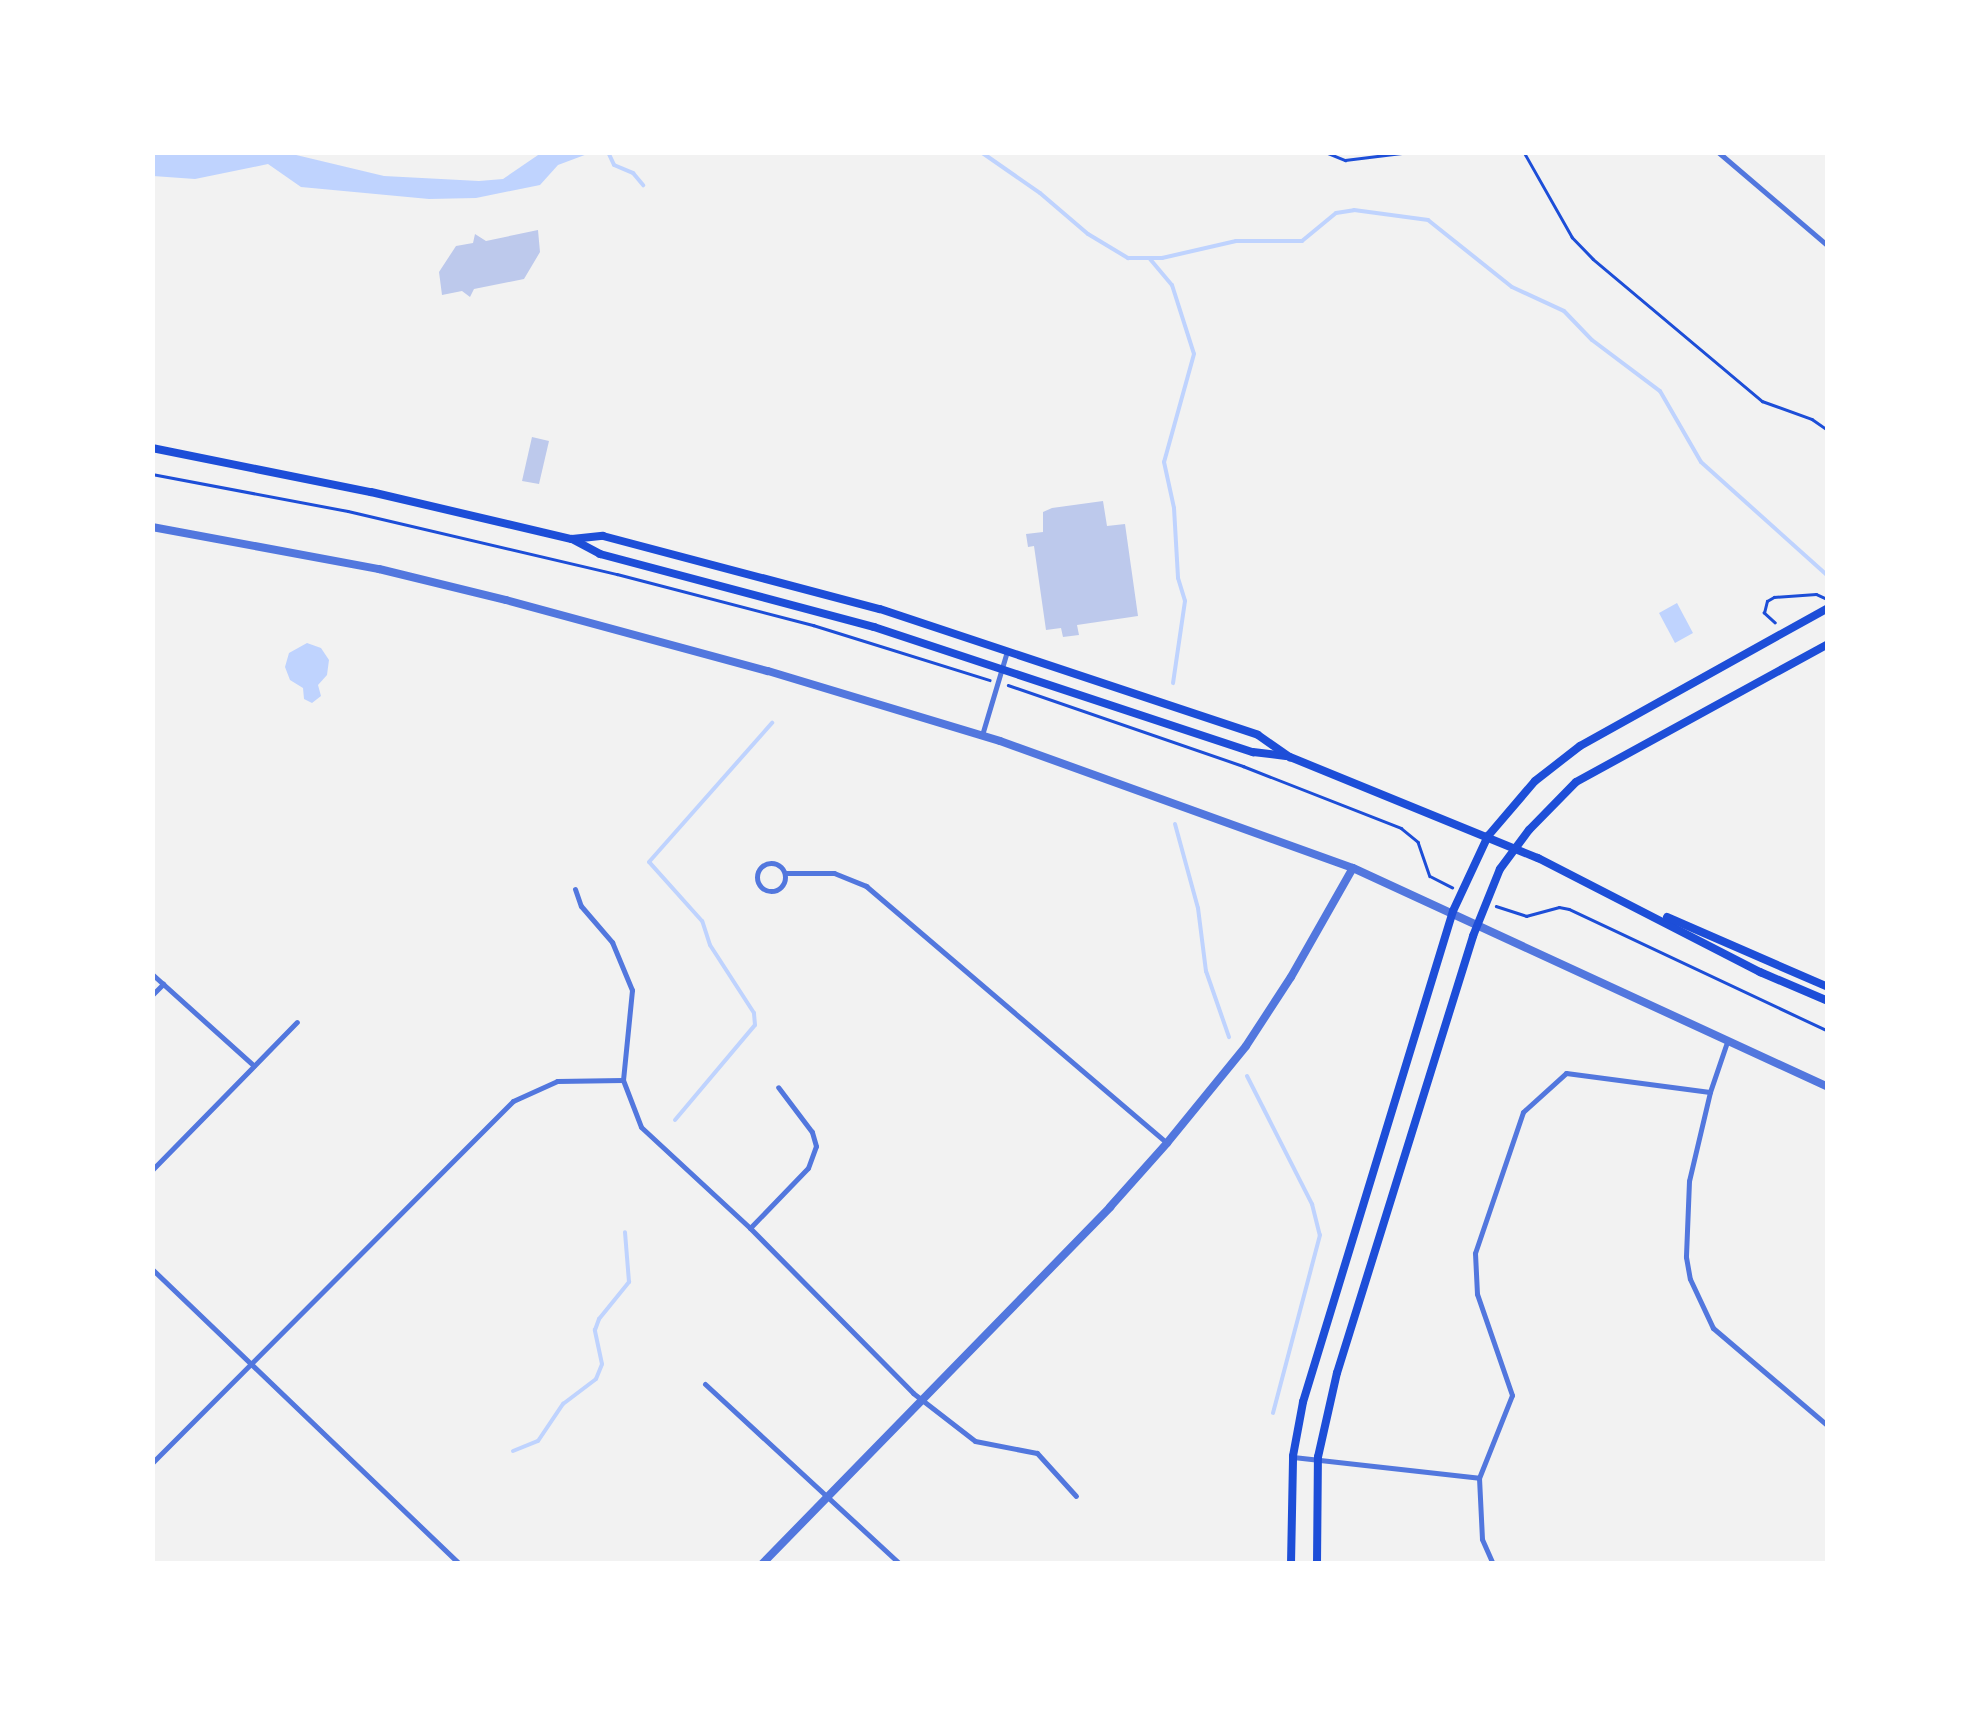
<!DOCTYPE html>
<html>
<head>
<meta charset="utf-8">
<style>
	body { margin:0 }
	#map { position:relative; width:1980px; height:1716px; overflow:hidden; background:#f2f2f2; font-family:"Alegreya Sans",sans-serif }
	div>[style] { position:absolute }
	.water>* { inset:0; background:#bfd3fe }
	.stream>* { height:4px; margin:-2px; padding:0 2px; transform-origin:2px; border-radius:2px; background:#bfd3fe }
	.building>* { inset:0; background:#bdc9ec }
	.path>* { height:2.5px; margin:-1.25px; padding:0 1.25px; transform-origin:1.25px; border-radius:1.25px; background:#1d4ed8 }
	.minor>* { height:5px; margin:-2.5px; padding:0 2.5px; transform-origin:2.5px; border-radius:2.5px; background:#5277de }
	.minor>.ring { margin:-2.5px; padding:0; box-sizing:content-box; background:none; border:5px solid #5277de; border-radius:50% }
	.tertiary>* { height:8px; margin:-4px; padding:0 4px; transform-origin:4px; border-radius:4px; background:#5277de }
	.secondary>* { height:8px; margin:-4px; padding:0 4px; transform-origin:4px; border-radius:4px; background:#1d4ed8 }
	span { translate:-50% -50%; white-space:nowrap; text-align:center; line-height:1.15; -webkit-text-stroke:10px #fff; paint-order:stroke }
	.frame { position:absolute; inset:0; border:155px solid #fff; pointer-events:none }
</style>
</head>
<body>
<div id="map">
	<div class="water">
		<div style="clip-path:polygon(152px 153px,292px 154px,384px 176px,479px 181px,503px 179px,541px 153px,590px 153px,558px 165px,540px 185px,476px 198px,429px 199px,301px 187px,268px 164px,195px 179px,153px 176px)"></div>
		<div style="clip-path:polygon(1677px 603px,1693px 633px,1675px 643px,1659px 613px)"></div>
		<div style="clip-path:polygon(307px 643px,321px 648px,329px 660px,327px 675px,318px 685px,321px 696px,312px 703px,304px 699px,303px 688px,290px 680px,285px 667px,289px 653px)"></div>
	</div>
	<div class="stream">
		<div style="left:608px;top:152px;width:14px;rotate:65deg"></div>
		<div style="left:614px;top:165px;width:21px;rotate:23deg"></div>
		<div style="left:633px;top:173px;width:16px;rotate:50deg"></div>
		<div style="left:981px;top:152px;width:72px;rotate:34.8deg"></div>
		<div style="left:1040px;top:193px;width:63px;rotate:40.5deg"></div>
		<div style="left:1088px;top:234px;width:47px;rotate:31deg"></div>
		<div style="left:1128px;top:258px;width:34px"></div>
		<div style="left:1162px;top:258px;width:76px;rotate:-12.9deg"></div>
		<div style="left:1236px;top:241px;width:66px"></div>
		<div style="left:1302px;top:241px;width:44px;rotate:-39.5deg"></div>
		<div style="left:1336px;top:213px;width:18px;rotate:-9deg"></div>
		<div style="left:1354px;top:210px;width:75px;rotate:7.7deg"></div>
		<div style="left:1428px;top:220px;width:107px;rotate:38.6deg"></div>
		<div style="left:1512px;top:287px;width:57px;rotate:24.8deg"></div>
		<div style="left:1564px;top:311px;width:40px;rotate:46deg"></div>
		<div style="left:1592px;top:340px;width:85px;rotate:36.9deg"></div>
		<div style="left:1660px;top:391px;width:82px;rotate:60deg"></div>
		<div style="left:1701px;top:462px;width:171px;rotate:41.9deg"></div>
		<div style="left:1150px;top:259px;width:34px;rotate:50deg"></div>
		<div style="left:1172px;top:285px;width:72px;rotate:72.3deg"></div>
		<div style="left:1194px;top:354px;width:112px;rotate:105.5deg"></div>
		<div style="left:1164px;top:462px;width:47px;rotate:77.7deg"></div>
		<div style="left:1174px;top:508px;width:70px;rotate:86.7deg"></div>
		<div style="left:1178px;top:578px;width:24px;rotate:73deg"></div>
		<div style="left:1185px;top:601px;width:83px;rotate:98.3deg"></div>
		<div style="left:1175px;top:824px;width:87px;rotate:74.7deg"></div>
		<div style="left:1198px;top:908px;width:64px;rotate:82.8deg"></div>
		<div style="left:1206px;top:971px;width:70px;rotate:70.8deg"></div>
		<div style="left:1247px;top:1076px;width:144px;rotate:63.1deg"></div>
		<div style="left:1312px;top:1204px;width:32px;rotate:76deg"></div>
		<div style="left:1320px;top:1235px;width:184px;rotate:104.8deg"></div>
		<div style="left:675px;top:1120px;width:124px;rotate:-49.9deg"></div>
		<div style="left:755px;top:1025px;width:12px;rotate:-95deg"></div>
		<div style="left:754px;top:1013px;width:81px;rotate:-122.9deg"></div>
		<div style="left:710px;top:945px;width:25px;rotate:-108deg"></div>
		<div style="left:702px;top:921px;width:79px;rotate:-131.9deg"></div>
		<div style="left:649px;top:862px;width:186px;rotate:-48.5deg"></div>
		<div style="left:513px;top:1451px;width:27px;rotate:-22deg"></div>
		<div style="left:538px;top:1441px;width:45px;rotate:-56deg"></div>
		<div style="left:563px;top:1404px;width:41px;rotate:-37.1deg"></div>
		<div style="left:596px;top:1379px;width:16px;rotate:-68deg"></div>
		<div style="left:602px;top:1364px;width:35px;rotate:-102deg"></div>
		<div style="left:595px;top:1330px;width:12px;rotate:-70deg"></div>
		<div style="left:599px;top:1319px;width:48px;rotate:-51deg"></div>
		<div style="left:629px;top:1282px;width:50px;rotate:-94.6deg"></div>
	</div>
	<div class="building">
		<div style="clip-path:polygon(538px 230px,540px 252px,524px 279px,474px 289px,470px 297px,462px 291px,442px 295px,439px 272px,456px 246px,473px 243px,475px 234px,486px 241px)"></div>
		<div style="clip-path:polygon(532px 437px,549px 441px,539px 484px,522px 481px)"></div>
		<div style="clip-path:polygon(1103px 501px,1107px 526px,1125px 524px,1138px 616px,1077px 625px,1079px 635px,1063px 637px,1061px 628px,1046px 630px,1034px 546px,1028px 547px,1026px 534px,1043px 532px,1043px 512px,1052px 508px)"></div>
	</div>
	<div class="path">
		<div style="left:1325px;top:152px;width:22px;rotate:22deg"></div>
		<div style="left:1345px;top:160px;width:65px;rotate:-7deg"></div>
		<div style="left:1524px;top:152px;width:98px;rotate:60.5deg"></div>
		<div style="left:1572px;top:237px;width:30px;rotate:46deg"></div>
		<div style="left:1593px;top:259px;width:221px;rotate:40deg"></div>
		<div style="left:1762px;top:401px;width:53px;rotate:19.8deg"></div>
		<div style="left:1812px;top:419px;width:19px;rotate:35deg"></div>
		<div style="left:152px;top:474px;width:199px;rotate:10.7deg"></div>
		<div style="left:348px;top:511px;width:276px;rotate:13.2deg"></div>
		<div style="left:617px;top:574px;width:203px;rotate:14.6deg"></div>
		<div style="left:813px;top:625px;width:185px;rotate:17.3deg"></div>
		<div style="left:1775px;top:623px;width:15px;rotate:-138deg"></div>
		<div style="left:1764px;top:613px;width:12px;rotate:-76deg"></div>
		<div style="left:1767px;top:601px;width:8px;rotate:-30deg"></div>
		<div style="left:1774px;top:597px;width:42px;rotate:-4.1deg"></div>
		<div style="left:1816px;top:594px;width:12px;rotate:24deg"></div>
		<div style="left:1008px;top:685px;width:249px;rotate:19deg"></div>
		<div style="left:1243px;top:766px;width:170px;rotate:21.4deg"></div>
		<div style="left:1401px;top:828px;width:22px;rotate:39deg"></div>
		<div style="left:1418px;top:842px;width:36px;rotate:71deg"></div>
		<div style="left:1430px;top:876px;width:25px;rotate:27deg"></div>
		<div style="left:1496px;top:906px;width:32px;rotate:18deg"></div>
		<div style="left:1526px;top:916px;width:34px;rotate:-15deg"></div>
		<div style="left:1559px;top:907px;width:10px;rotate:11deg"></div>
		<div style="left:1569px;top:909px;width:286px;rotate:25.2deg"></div>
	</div>
	<div class="minor">
		<div style="left:1718px;top:152px;width:145px;rotate:40.5deg"></div>
		<div style="left:982px;top:735px;width:88px;rotate:-73.4deg"></div>
		<div class="ring" style="left:757px;top:863px;width:23px;height:23px"></div>
		<div style="left:785px;top:873px;width:49px"></div>
		<div style="left:834px;top:873px;width:35px;rotate:22deg"></div>
		<div style="left:866px;top:886px;width:396px;rotate:40.5deg"></div>
		<div style="left:575px;top:889px;width:18px;rotate:71deg"></div>
		<div style="left:581px;top:906px;width:48px;rotate:49.3deg"></div>
		<div style="left:612px;top:942px;width:52px;rotate:67.4deg"></div>
		<div style="left:632px;top:990px;width:90px;rotate:95.7deg"></div>
		<div style="left:623px;top:1080px;width:50px;rotate:69deg"></div>
		<div style="left:641px;top:1127px;width:149px;rotate:42.8deg"></div>
		<div style="left:750px;top:1228px;width:232px;rotate:45.3deg"></div>
		<div style="left:913px;top:1393px;width:78px;rotate:37.7deg"></div>
		<div style="left:975px;top:1441px;width:63px;rotate:11deg"></div>
		<div style="left:1037px;top:1453px;width:58px;rotate:47.8deg"></div>
		<div style="left:152px;top:974px;width:137px;rotate:42deg"></div>
		<div style="left:152px;top:995px;width:16px;rotate:-45deg"></div>
		<div style="left:1727px;top:1042px;width:53px;rotate:108.8deg"></div>
		<div style="left:1710px;top:1092px;width:91px;rotate:103.3deg"></div>
		<div style="left:1689px;top:1181px;width:76px;rotate:92.3deg"></div>
		<div style="left:1686px;top:1257px;width:22px;rotate:80deg"></div>
		<div style="left:1690px;top:1279px;width:54px;rotate:64.9deg"></div>
		<div style="left:1713px;top:1328px;width:151px;rotate:40.4deg"></div>
		<div style="left:152px;top:1170px;width:207px;rotate:-45.6deg"></div>
		<div style="left:750px;top:1228px;width:83px;rotate:-46deg"></div>
		<div style="left:808px;top:1168px;width:23px;rotate:-70deg"></div>
		<div style="left:816px;top:1146px;width:15px;rotate:-106deg"></div>
		<div style="left:812px;top:1132px;width:56px;rotate:-127.1deg"></div>
		<div style="left:152px;top:1269px;width:426px;rotate:43.8deg"></div>
		<div style="left:705px;top:1384px;width:265px;rotate:42.7deg"></div>
		<div style="left:1293px;top:1457px;width:187px;rotate:6.4deg"></div>
		<div style="left:152px;top:1463px;width:511px;rotate:-45.08deg"></div>
		<div style="left:513px;top:1101px;width:48px;rotate:-24.4deg"></div>
		<div style="left:557px;top:1081px;width:66px;rotate:-0.9deg"></div>
		<div style="left:1493px;top:1564px;width:27px;rotate:-114deg"></div>
		<div style="left:1482px;top:1539px;width:61px;rotate:-92.8deg"></div>
		<div style="left:1479px;top:1478px;width:89px;rotate:-68.3deg"></div>
		<div style="left:1512px;top:1395px;width:107px;rotate:-109.1deg"></div>
		<div style="left:1477px;top:1294px;width:41px;rotate:-92.8deg"></div>
		<div style="left:1475px;top:1253px;width:149px;rotate:-71.2deg"></div>
		<div style="left:1523px;top:1112px;width:58px;rotate:-42.2deg"></div>
		<div style="left:1566px;top:1073px;width:145px;rotate:7.5deg"></div>
	</div>
	<div class="tertiary">
		<div style="left:152px;top:527px;width:231px;rotate:10.5deg"></div>
		<div style="left:379px;top:569px;width:131px;rotate:13.7deg"></div>
		<div style="left:506px;top:600px;width:271px;rotate:15.2deg"></div>
		<div style="left:768px;top:671px;width:242px;rotate:16.8deg"></div>
		<div style="left:1000px;top:741px;width:375px;rotate:19.8deg"></div>
		<div style="left:1353px;top:868px;width:523px;rotate:24.75deg"></div>
		<div style="left:762px;top:1564px;width:499px;rotate:-45.7deg"></div>
		<div style="left:1110px;top:1207px;width:86px;rotate:-48.3deg"></div>
		<div style="left:1167px;top:1143px;width:125px;rotate:-50.8deg"></div>
		<div style="left:1246px;top:1046px;width:82px;rotate:-56.9deg"></div>
		<div style="left:1291px;top:977px;width:125px;rotate:-60.4deg"></div>
	</div>
	<div class="secondary">
		<div style="left:152px;top:448px;width:223px;rotate:11.4deg"></div>
		<div style="left:371px;top:492px;width:206px;rotate:13.2deg"></div>
		<div style="left:572px;top:539px;width:32px;rotate:28deg"></div>
		<div style="left:600px;top:554px;width:284px;rotate:14.9deg"></div>
		<div style="left:874px;top:627px;width:399px;rotate:18.3deg"></div>
		<div style="left:1253px;top:752px;width:33px;rotate:7deg"></div>
		<div style="left:572px;top:539px;width:31px;rotate:-6deg"></div>
		<div style="left:603px;top:536px;width:286px;rotate:14.8deg"></div>
		<div style="left:880px;top:609px;width:398px;rotate:18.4deg"></div>
		<div style="left:1258px;top:735px;width:39px;rotate:35deg"></div>
		<div style="left:1290px;top:757px;width:268px;rotate:22.2deg"></div>
		<div style="left:1538px;top:858px;width:250px;rotate:27.2deg"></div>
		<div style="left:1760px;top:972px;width:74px;rotate:23.1deg"></div>
		<div style="left:1667px;top:917px;width:176px;rotate:23.5deg"></div>
		<div style="left:1291px;top:1564px;width:108px;rotate:-88.9deg"></div>
		<div style="left:1293px;top:1456px;width:55px;rotate:-79.5deg"></div>
		<div style="left:1303px;top:1402px;width:513px;rotate:-73.01deg"></div>
		<div style="left:1453px;top:911px;width:83px;rotate:-65deg"></div>
		<div style="left:1488px;top:836px;width:72px;rotate:-49.5deg"></div>
		<div style="left:1535px;top:781px;width:57px;rotate:-37.9deg"></div>
		<div style="left:1580px;top:746px;width:284px;rotate:-29.1deg"></div>
		<div style="left:1317px;top:1564px;width:107px;rotate:-89.5deg"></div>
		<div style="left:1318px;top:1457px;width:86px;rotate:-77.3deg"></div>
		<div style="left:1337px;top:1373px;width:458px;rotate:-72.7deg"></div>
		<div style="left:1473px;top:936px;width:72px;rotate:-68.1deg"></div>
		<div style="left:1500px;top:869px;width:49px;rotate:-53.4deg"></div>
		<div style="left:1529px;top:830px;width:67px;rotate:-45.6deg"></div>
		<div style="left:1576px;top:782px;width:287px;rotate:-28.7deg"></div>
	</div>
	<div class="frame"></div>
</div>
</body>
</html>
